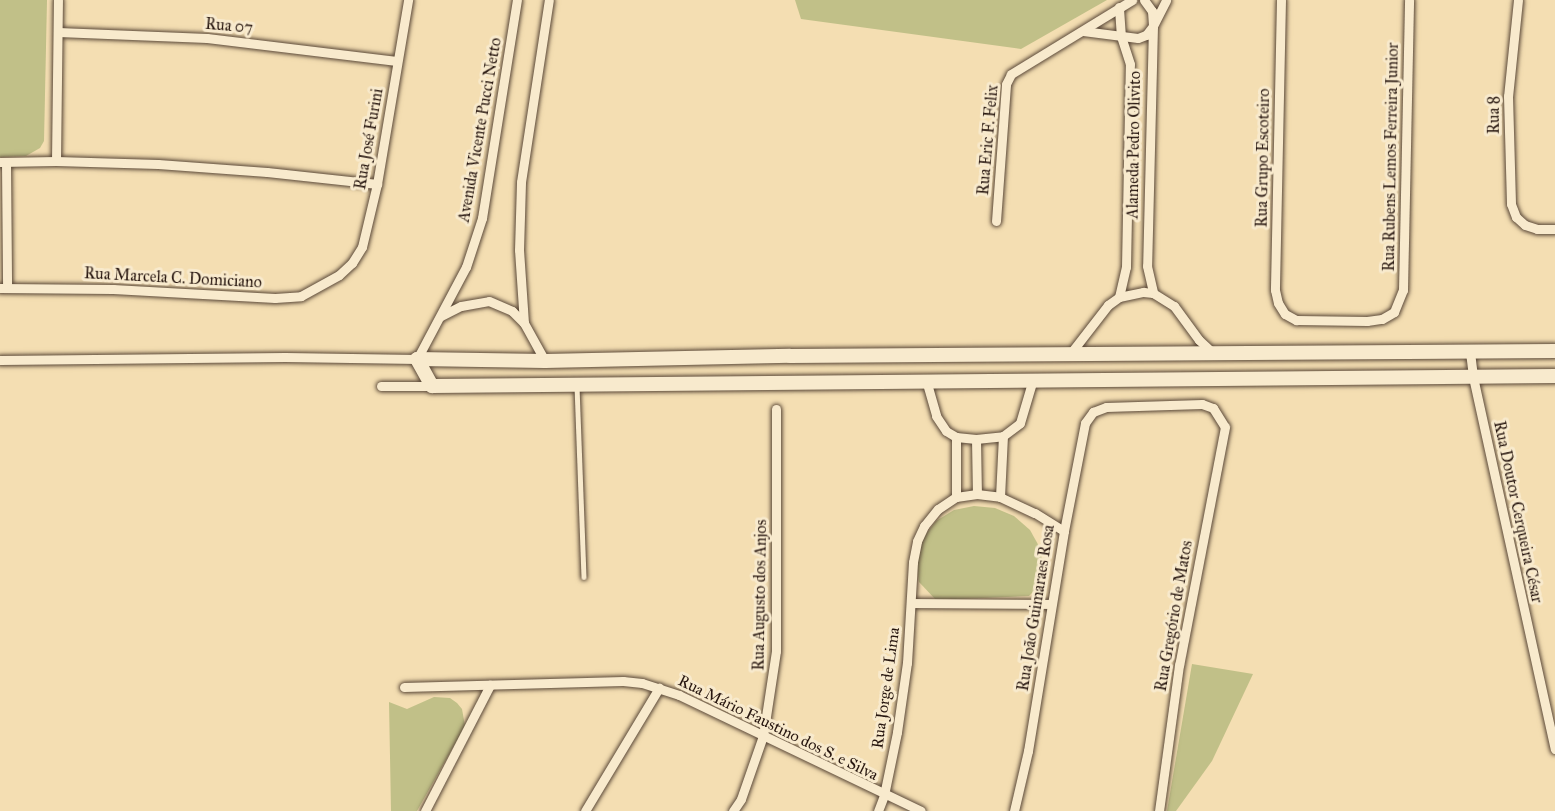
<!DOCTYPE html>
<html>
<head>
<meta charset="utf-8">
<style>
	body { margin:0 }
	#map { position:relative; width:1555px; height:811px; overflow:hidden; background:#f4deb2; font-family:"IM FELL Great Primer",serif }
	div>[style] { position:absolute }
	.green>* { inset:0; background:#c1c088 }
	.roads { filter:drop-shadow(0 0 2px #5a4838) drop-shadow(0 0 2px #5a4838) }
	.lane>* { height:4.5px; margin:-2.25px; padding:0 2.25px; transform-origin:2.25px; border-radius:2.25px; background:#f8eacd }
	.street>* { height:9px; margin:-4.5px; padding:0 4.5px; transform-origin:4.5px; border-radius:4.5px; background:#f8eacd }
	.secondary>* { height:14px; margin:-7px; padding:0 7px; transform-origin:7px; border-radius:7px; background:#f8eacd }
	span { translate:-50% -50%; white-space:nowrap; text-align:center; line-height:1.15; -webkit-text-stroke:6px #f8eacd; paint-order:stroke }
	.street-label { font-size:16px; color:#27160f }
</style>
</head>
<body>
<div id="map">
	<div class="green">
		<div style="clip-path:polygon(0 0,47px 0,44px 141px,40px 148px,26px 156px,0 157px)"></div>
		<div style="clip-path:polygon(795px 0,1107px 0,1021px 49px,801px 19px)"></div>
		<div style="clip-path:polygon(974px 506px,995px 508px,1014px 516px,1030px 530px,1040px 548px,1044px 568px,1041px 584px,1029px 596px,936px 600px,919px 582px,915px 557px,923px 538px,936px 521px,954px 510px)"></div>
		<div style="clip-path:polygon(1192px 664px,1253px 674px,1212px 761px,1176px 811px,1167px 811px)"></div>
		<div style="clip-path:polygon(434px 697px,450px 698px,457px 703px,462px 709px,465px 726px,417px 811px,391px 811px,389px 702px,407px 709px)"></div>
	</div>
	<div class="roads">
		<div class="lane">
			<div style="left:577px;top:386px;width:191px;rotate:87.9deg"></div>
		</div>
		<div class="street">
			<div style="left:1144px;top:0;width:14px;rotate:54deg"></div>
			<div style="left:1152px;top:11px;width:15px;rotate:86deg"></div>
			<div style="left:1153px;top:26px;width:240px;rotate:91.4deg"></div>
			<div style="left:1147px;top:266px;width:28px;rotate:77deg"></div>
			<div style="left:1281px;top:0;width:290px;rotate:91.2deg"></div>
			<div style="left:1275px;top:290px;width:13px;rotate:77deg"></div>
			<div style="left:1278px;top:303px;width:13px;rotate:58deg"></div>
			<div style="left:1285px;top:314px;width:13px;rotate:29deg"></div>
			<div style="left:1296px;top:320px;width:71px;rotate:0.8deg"></div>
			<div style="left:1367px;top:321px;width:15px;rotate:-8deg"></div>
			<div style="left:1382px;top:319px;width:14px;rotate:-30deg"></div>
			<div style="left:1394px;top:312px;width:24px;rotate:-68deg"></div>
			<div style="left:1403px;top:290px;width:290px;rotate:-88.8deg"></div>
			<div style="left:1518px;top:0;width:97px;rotate:95.9deg"></div>
			<div style="left:1508px;top:96px;width:108px;rotate:88.4deg"></div>
			<div style="left:1511px;top:204px;width:14px;rotate:69deg"></div>
			<div style="left:1516px;top:217px;width:12px;rotate:42deg"></div>
			<div style="left:1525px;top:225px;width:13px;rotate:18deg"></div>
			<div style="left:1537px;top:229px;width:18px"></div>
			<div style="left:1083px;top:31px;width:55px;rotate:7.3deg"></div>
			<div style="left:1138px;top:38px;width:9px;rotate:-21deg"></div>
			<div style="left:1146px;top:35px;width:11px;rotate:-52deg"></div>
			<div style="left:1153px;top:26px;width:29px;rotate:-63deg"></div>
			<div style="left:58px;top:32px;width:149px;rotate:2.3deg"></div>
			<div style="left:207px;top:38px;width:191px;rotate:6.9deg"></div>
			<div style="left:56px;top:161px;width:161px;rotate:-89.3deg"></div>
			<div style="left:0;top:162px;width:56px;rotate:-1deg"></div>
			<div style="left:56px;top:161px;width:102px;rotate:1.7deg"></div>
			<div style="left:158px;top:164px;width:109px;rotate:4.2deg"></div>
			<div style="left:267px;top:172px;width:111px;rotate:6.2deg"></div>
			<div style="left:6px;top:162px;width:126px;rotate:89.5deg"></div>
			<div style="left:996px;top:221px;width:137px;rotate:-85.8deg"></div>
			<div style="left:1006px;top:84px;width:11px;rotate:-63deg"></div>
			<div style="left:1011px;top:74px;width:142px;rotate:-31.4deg"></div>
			<div style="left:0;top:288px;width:113px;rotate:0.5deg"></div>
			<div style="left:113px;top:289px;width:162px;rotate:3.2deg"></div>
			<div style="left:275px;top:298px;width:26px;rotate:-4deg"></div>
			<div style="left:301px;top:296px;width:43px;rotate:-28.9deg"></div>
			<div style="left:339px;top:275px;width:18px;rotate:-43deg"></div>
			<div style="left:352px;top:263px;width:19px;rotate:-58deg"></div>
			<div style="left:362px;top:247px;width:65px;rotate:-76.6deg"></div>
			<div style="left:377px;top:184px;width:187px;rotate:-80.4deg"></div>
			<div style="left:1119px;top:297px;width:31px;rotate:-77deg"></div>
			<div style="left:1126px;top:267px;width:203px;rotate:-88.9deg"></div>
			<div style="left:1130px;top:64px;width:28px;rotate:-108deg"></div>
			<div style="left:1121px;top:37px;width:30px;rotate:-94deg"></div>
			<div style="left:441px;top:316px;width:22px;rotate:-27deg"></div>
			<div style="left:461px;top:306px;width:28px;rotate:-10deg"></div>
			<div style="left:489px;top:301px;width:25px;rotate:23deg"></div>
			<div style="left:512px;top:311px;width:17px;rotate:45deg"></div>
			<div style="left:1470px;top:352px;width:25px;rotate:83deg"></div>
			<div style="left:1473px;top:377px;width:381px;rotate:77.6deg"></div>
			<div style="left:1070px;top:354px;width:62px;rotate:-52.2deg"></div>
			<div style="left:1108px;top:305px;width:14px;rotate:-36deg"></div>
			<div style="left:1119px;top:297px;width:25px;rotate:-12deg"></div>
			<div style="left:1143px;top:292px;width:10px;rotate:6deg"></div>
			<div style="left:1153px;top:293px;width:25px;rotate:32deg"></div>
			<div style="left:1174px;top:306px;width:42px;rotate:53.7deg"></div>
			<div style="left:1199px;top:340px;width:21px;rotate:43deg"></div>
			<div style="left:0;top:360px;width:285px;rotate:-0.6deg"></div>
			<div style="left:285px;top:357px;width:132px;rotate:0.9deg"></div>
			<div style="left:417px;top:359px;width:104px;rotate:-62deg"></div>
			<div style="left:466px;top:267px;width:52px;rotate:-71.9deg"></div>
			<div style="left:482px;top:218px;width:221px;rotate:-80.9deg"></div>
			<div style="left:545px;top:361px;width:43px;rotate:-118.9deg"></div>
			<div style="left:524px;top:323px;width:73px;rotate:-93.9deg"></div>
			<div style="left:519px;top:250px;width:68px;rotate:-88.3deg"></div>
			<div style="left:521px;top:182px;width:184px;rotate:-81.3deg"></div>
			<div style="left:926px;top:380px;width:37px;rotate:74deg"></div>
			<div style="left:936px;top:416px;width:18px;rotate:56deg"></div>
			<div style="left:946px;top:431px;width:12px;rotate:31deg"></div>
			<div style="left:956px;top:437px;width:20px;rotate:6deg"></div>
			<div style="left:976px;top:439px;width:27px;rotate:-6deg"></div>
			<div style="left:1003px;top:436px;width:21px;rotate:-37deg"></div>
			<div style="left:1020px;top:423px;width:46px;rotate:-73.5deg"></div>
			<div style="left:381px;top:386px;width:51px"></div>
			<div style="left:976px;top:439px;width:55px;rotate:89deg"></div>
			<div style="left:956px;top:497px;width:60px;rotate:-90deg"></div>
			<div style="left:1000px;top:497px;width:61px;rotate:-87.2deg"></div>
			<div style="left:911px;top:603px;width:140px;rotate:0.4deg"></div>
			<div style="left:404px;top:687px;width:219px;rotate:-1.6deg"></div>
			<div style="left:623px;top:681px;width:19px;rotate:6deg"></div>
			<div style="left:642px;top:683px;width:39px;rotate:18deg"></div>
			<div style="left:679px;top:695px;width:268px;rotate:25.6deg"></div>
			<div style="left:425px;top:811px;width:142px;rotate:-62.7deg"></div>
			<div style="left:585px;top:811px;width:144px;rotate:-59deg"></div>
			<div style="left:733px;top:811px;width:14px;rotate:-56deg"></div>
			<div style="left:741px;top:799px;width:67px;rotate:-70.8deg"></div>
			<div style="left:763px;top:736px;width:86px;rotate:-81.3deg"></div>
			<div style="left:776px;top:651px;width:242px;rotate:-90deg"></div>
			<div style="left:878px;top:811px;width:17px;rotate:-69deg"></div>
			<div style="left:884px;top:795px;width:64px;rotate:-78.3deg"></div>
			<div style="left:897px;top:732px;width:70px;rotate:-81.8deg"></div>
			<div style="left:907px;top:663px;width:101px;rotate:-86.6deg"></div>
			<div style="left:913px;top:562px;width:21px;rotate:-79deg"></div>
			<div style="left:917px;top:541px;width:17px;rotate:-65deg"></div>
			<div style="left:924px;top:526px;width:22px;rotate:-51deg"></div>
			<div style="left:938px;top:509px;width:22px;rotate:-34deg"></div>
			<div style="left:956px;top:497px;width:21px;rotate:-8deg"></div>
			<div style="left:977px;top:494px;width:23px;rotate:7deg"></div>
			<div style="left:1000px;top:497px;width:38px;rotate:25deg"></div>
			<div style="left:1035px;top:513px;width:34px;rotate:32deg"></div>
			<div style="left:1014px;top:811px;width:62px;rotate:-76.9deg"></div>
			<div style="left:1028px;top:751px;width:223px;rotate:-80.7deg"></div>
			<div style="left:1064px;top:531px;width:110px;rotate:-79deg"></div>
			<div style="left:1085px;top:423px;width:14px;rotate:-54deg"></div>
			<div style="left:1093px;top:412px;width:14px;rotate:-21deg"></div>
			<div style="left:1106px;top:407px;width:96px;rotate:-1.8deg"></div>
			<div style="left:1202px;top:404px;width:12px;rotate:20deg"></div>
			<div style="left:1213px;top:408px;width:22px;rotate:58deg"></div>
			<div style="left:1225px;top:427px;width:242px;rotate:100.9deg"></div>
			<div style="left:1179px;top:665px;width:147px;rotate:97.8deg"></div>
		</div>
		<div class="secondary">
			<div style="left:417px;top:359px;width:128px;rotate:0.9deg"></div>
			<div style="left:545px;top:361px;width:245px;rotate:-1.2deg"></div>
			<div style="left:790px;top:356px;width:765px;rotate:-0.37deg"></div>
			<div style="left:417px;top:359px;width:31px;rotate:61deg"></div>
			<div style="left:432px;top:386px;width:1123px;rotate:-0.51deg"></div>
		</div>
	</div>
	<div class="street-label">
		<span style="left:229px;top:26px;rotate:5deg">Rua 07</span>
		<span style="left:1494px;top:115px;rotate:-90deg">Rua 8</span>
		<span style="left:480px;top:130px;rotate:-80deg">Avenida Vicente Pucci Netto</span>
		<span style="left:369px;top:139px;rotate:-80deg">Rua José Furini</span>
		<span style="left:988px;top:140px;rotate:-85deg">Rua Eric F. Felix</span>
		<span style="left:1134px;top:145px;rotate:-89deg">Alameda Pedro Olivito</span>
		<span style="left:1391px;top:157px;rotate:-89deg">Rua Rubens Lemos Ferreira Junior</span>
		<span style="left:1263px;top:158px;rotate:-89deg">Rua Grupo Escoteiro</span>
		<span style="left:173px;top:278px;rotate:3deg">Rua Marcela C. Domiciano</span>
		<span style="left:1518px;top:512px;rotate:78deg">Rua Doutor Cerqueira César</span>
		<span style="left:760px;top:595px;rotate:-89deg">Rua Augusto dos Anjos</span>
		<span style="left:1036px;top:608px;rotate:-81deg">Rua João Guimaraes Rosa</span>
		<span style="left:1174px;top:616px;rotate:-80deg">Rua Gregório de Matos</span>
		<span style="left:886px;top:688px;rotate:-82deg">Rua Jorge de Lima</span>
		<span style="left:778px;top:728px;rotate:26deg">Rua Mário Faustino dos S. e Silva</span>
	</div>
</div>
</body>
</html>
